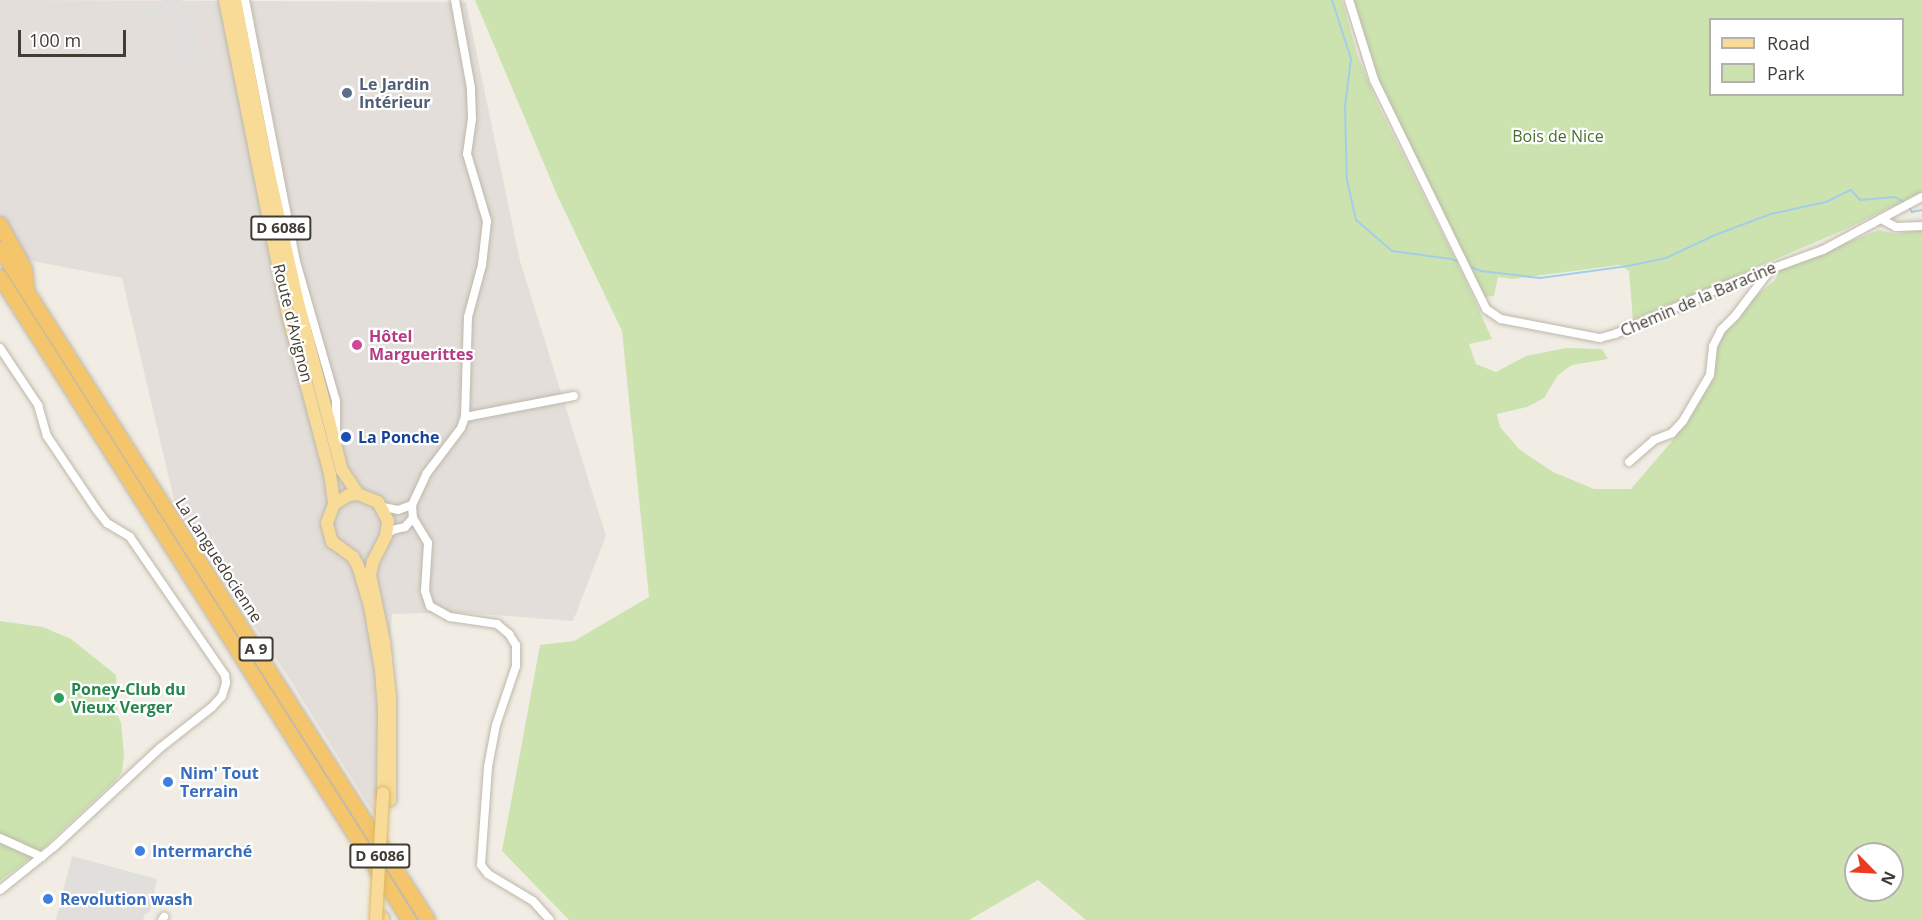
<!DOCTYPE html>
<html>
<head>
<meta charset="utf-8">
<style>
	body { margin:0 }
	#map { position:relative; width:1922px; height:920px; overflow:hidden; background:#f1ede4; font-family:"Open Sans",sans-serif }
	div>[style] { position:absolute }
	.industrial>* { inset:0; background:#e3ded9 }
	.green>* { inset:0; background:#cce3af }
	.parking>* { inset:0; background:#e1dfdc }
	.stream>* { height:2px; margin:-1px; padding:0 1px; transform-origin:1px; border-radius:1px; background:#a3ceea }
	.roads { filter:drop-shadow(0 0 2px #beb7aa) drop-shadow(0 0 2px #beb7aa) }
	.street>* { height:8px; margin:-4px; padding:0 4px; transform-origin:4px; border-radius:4px; background:#fff }
	.primary>* { height:12px; margin:-6px; padding:0 6px; transform-origin:6px; border-radius:6px; background:#f7db96 }
	.highway>* { height:14px; margin:-7px; padding:0 7px; transform-origin:7px; border-radius:7px; background:#f4c56b }
	.bridges { filter:drop-shadow(0 0 2px #dbb768) drop-shadow(0 0 2px #dbb768) }
	.primary-bridge>* { height:12px; margin:-6px; padding:0 6px; transform-origin:6px; border-radius:6px; background:#f7db96 }
	.dots>* { width:16px; height:16px; translate:-50% -50%; box-sizing:border-box; border:3px solid #fff; border-radius:50% }
	span { translate:-50% -50%; white-space:nowrap; text-align:center; line-height:1.15; -webkit-text-stroke:4.5px #fff; paint-order:stroke }
	.shield-label span { padding:2px 4px; background:#fff; border:2px solid; border-radius:4px; -webkit-text-stroke-width:0 }
	.shield-label { font-size:15px; color:#423d34; font-weight:700 }
	.service-label { font-size:16px; color:#4e5e75; font-weight:700 }
	.left { translate:0 -50%; text-align:left }
	.park-label { font-size:16px; color:#466f2c }
	.street-label { font-size:16px; color:#423d34 }
	.hotel-label { font-size:16px; color:#b23c85; font-weight:700 }
	.transit-label { font-size:16px; color:#164399; font-weight:700 }
	.leisure-label { font-size:16px; color:#27864d; font-weight:700 }
	.shop-label { font-size:16px; color:#366cbe; font-weight:700 }
	.legend { position:absolute; left:1709px; top:18px; width:195px; height:78px; box-sizing:border-box; background:#fff; border:2px solid #b3b1ae; margin:0; padding:8px 10px; list-style:none; font-size:18px; color:#423d34 }
	.legend li { display:flex; align-items:center; gap:12px; height:30px }
	.legend b { width:30px; border:2px solid #b3b1ae }
	.north { position:absolute; left:1844px; top:842px; width:60px; height:60px; box-sizing:border-box; background:#fff; border:2px solid #b3b1ae; border-radius:50%; rotate:114deg; font-size:16px; font-weight:700; line-height:24px; text-align:center; color:#423d34 }
	.north::after { content:''; display:block; margin:auto; width:21px; height:27px; background:#eb3c20; clip-path:polygon(50% 0,100% 100%,50% 72%,0 100%) }
	.scale { position:absolute; left:18px; top:30px; width:108px; height:27px; box-sizing:border-box; border:3px solid #423d34; border-top:0; padding-left:8px; font-size:18px; line-height:21px; white-space:nowrap; color:#423d34; -webkit-text-stroke:4px #fff; paint-order:stroke }
</style>
</head>
<body>
<div id="map">
	<div class="industrial">
		<div style="clip-path:polygon(0 0,466px 2px,520px 261px,606px 536px,573px 621px,455px 612px,392px 614px,376px 817px,289px 678px,176px 508px,122px 278px,0 255px)"></div>
	</div>
	<div class="green">
		<div style="clip-path:polygon(evenodd,475px 0,1342px 0,1357px 54px,1378px 105px,1464px 277px,1492px 339px,1469px 344px,1476px 364px,1496px 372px,1526px 356px,1566px 348px,1602px 349px,1608px 359px,1572px 365px,1558px 375px,1544px 398px,1527px 407px,1497px 414px,1500px 427px,1519px 449px,1553px 472px,1594px 489px,1631px 489px,1672px 441px,1710px 385px,1715px 371px,1715px 353px,1723px 335px,1740px 318px,1749px 302px,1775px 280px,1780px 269px,1879px 230px,1896px 234px,1922px 230px,1922px 920px,1086px 920px,1038px 880px,969px 920px,569px 920px,502px 851px,540px 645px,574px 641px,649px 597px,622px 331px,558px 197px,475px 0,1856px 854px,1892px 854px,1892px 890px,1856px 890px,1856px 854px)"></div>
		<div style="clip-path:polygon(evenodd,1354px 0,1922px 0,1922px 192px,1846px 229px,1633px 320px,1629px 271px,1620px 265px,1512px 279px,1498px 277px,1494px 296px,1483px 297px,1382px 90px,1354px 0,1710px 20px,1902px 20px,1902px 94px,1710px 94px,1710px 20px)"></div>
		<div style="clip-path:polygon(0 621px,43px 627px,71px 639px,116px 675px,117px 714px,121px 723px,124px 755px,122px 772px,116px 780px,41px 850px,0 881px)"></div>
	</div>
	<div class="parking">
		<div style="clip-path:polygon(162px 0,182px 0,196px 31px,201px 60px,178px 64px,175px 51px,180px 50px,178px 33px,173px 33px,169px 16px,138px 21px,136px 10px,162px 5px)"></div>
		<div style="clip-path:polygon(72px 856px,157px 879px,150px 912px,145px 914px,143px 920px,56px 920px)"></div>
	</div>
	<div class="stream">
		<div style="left:1332px;top:0;width:62px;rotate:72.1deg"></div>
		<div style="left:1351px;top:59px;width:47px;rotate:97.3deg"></div>
		<div style="left:1345px;top:106px;width:74px;rotate:88.5deg"></div>
		<div style="left:1347px;top:180px;width:41px;rotate:77.3deg"></div>
		<div style="left:1356px;top:220px;width:48px;rotate:40.7deg"></div>
		<div style="left:1392px;top:251px;width:60px;rotate:7.7deg"></div>
		<div style="left:1451px;top:259px;width:9px;rotate:18deg"></div>
		<div style="left:1909px;top:207px;width:6px;rotate:59deg"></div>
		<div style="left:1912px;top:212px;width:10px;rotate:-11deg"></div>
		<div style="left:1468px;top:266px;width:14px;rotate:21deg"></div>
		<div style="left:1481px;top:271px;width:59px;rotate:6.8deg"></div>
		<div style="left:1540px;top:278px;width:89px;rotate:-7.8deg"></div>
		<div style="left:1628px;top:266px;width:39px;rotate:-12deg"></div>
		<div style="left:1666px;top:258px;width:54px;rotate:-25.1deg"></div>
		<div style="left:1715px;top:235px;width:60px;rotate:-20.6deg"></div>
		<div style="left:1771px;top:214px;width:56px;rotate:-12.3deg"></div>
		<div style="left:1826px;top:202px;width:28px;rotate:-26deg"></div>
		<div style="left:1851px;top:190px;width:13px;rotate:48deg"></div>
		<div style="left:1860px;top:200px;width:35px;rotate:-5deg"></div>
		<div style="left:1895px;top:197px;width:12px;rotate:31deg"></div>
	</div>
	<div class="roads">
		<div class="street">
			<div style="left:245px;top:0;width:263px;rotate:79deg"></div>
			<div style="left:295px;top:258px;width:149px;rotate:74deg"></div>
			<div style="left:336px;top:401px;width:34px;rotate:90deg"></div>
			<div style="left:1349px;top:0;width:84px;rotate:72.6deg"></div>
			<div style="left:1374px;top:80px;width:255px;rotate:63.9deg"></div>
			<div style="left:1486px;top:309px;width:18px;rotate:34deg"></div>
			<div style="left:1501px;top:319px;width:101px;rotate:10.9deg"></div>
			<div style="left:1600px;top:338px;width:16px;rotate:-15deg"></div>
			<div style="left:1615px;top:334px;width:122px;rotate:-23.6deg"></div>
			<div style="left:1727px;top:285px;width:102px;rotate:-20deg"></div>
			<div style="left:1823px;top:250px;width:112px;rotate:-28.2deg"></div>
			<div style="left:1881px;top:219px;width:17px;rotate:28deg"></div>
			<div style="left:1896px;top:227px;width:26px;rotate:-2deg"></div>
			<div style="left:0;top:348px;width:69px;rotate:56.3deg"></div>
			<div style="left:38px;top:405px;width:32px;rotate:74deg"></div>
			<div style="left:47px;top:436px;width:88px;rotate:56.1deg"></div>
			<div style="left:96px;top:509px;width:18px;rotate:52deg"></div>
			<div style="left:107px;top:523px;width:27px;rotate:31deg"></div>
			<div style="left:130px;top:537px;width:168px;rotate:55.5deg"></div>
			<div style="left:225px;top:675px;width:8px;rotate:83deg"></div>
			<div style="left:226px;top:683px;width:14px;rotate:107deg"></div>
			<div style="left:222px;top:696px;width:15px;rotate:132deg"></div>
			<div style="left:212px;top:707px;width:66px;rotate:141.7deg"></div>
			<div style="left:160px;top:748px;width:144px;rotate:137deg"></div>
			<div style="left:55px;top:846px;width:70px;rotate:141.3deg"></div>
			<div style="left:465px;top:417px;width:111px;rotate:-10.9deg"></div>
			<div style="left:1629px;top:462px;width:33px;rotate:-41deg"></div>
			<div style="left:1654px;top:440px;width:19px;rotate:-21deg"></div>
			<div style="left:1672px;top:433px;width:16px;rotate:-47deg"></div>
			<div style="left:1683px;top:421px;width:53px;rotate:-59.6deg"></div>
			<div style="left:1710px;top:375px;width:29px;rotate:-84deg"></div>
			<div style="left:1713px;top:346px;width:18px;rotate:-63deg"></div>
			<div style="left:1721px;top:330px;width:20px;rotate:-45deg"></div>
			<div style="left:1735px;top:316px;width:58px;rotate:-52.7deg"></div>
			<div style="left:412px;top:505px;width:13px;rotate:86deg"></div>
			<div style="left:413px;top:518px;width:29px;rotate:59deg"></div>
			<div style="left:428px;top:543px;width:48px;rotate:93.6deg"></div>
			<div style="left:425px;top:591px;width:16px;rotate:72deg"></div>
			<div style="left:430px;top:606px;width:23px;rotate:29deg"></div>
			<div style="left:450px;top:617px;width:48px;rotate:8.5deg"></div>
			<div style="left:497px;top:624px;width:16px;rotate:40deg"></div>
			<div style="left:509px;top:634px;width:13px;rotate:58deg"></div>
			<div style="left:516px;top:645px;width:21px;rotate:90deg"></div>
			<div style="left:516px;top:666px;width:62px;rotate:108.7deg"></div>
			<div style="left:496px;top:725px;width:43px;rotate:100.8deg"></div>
			<div style="left:488px;top:767px;width:98px;rotate:94.1deg"></div>
			<div style="left:481px;top:865px;width:11px;rotate:52deg"></div>
			<div style="left:488px;top:874px;width:52px;rotate:31deg"></div>
			<div style="left:533px;top:901px;width:25px;rotate:48deg"></div>
			<div style="left:383px;top:507px;width:15px;rotate:11deg"></div>
			<div style="left:398px;top:510px;width:15px;rotate:-20deg"></div>
			<div style="left:412px;top:505px;width:35px;rotate:-65deg"></div>
			<div style="left:427px;top:473px;width:56px;rotate:-52.9deg"></div>
			<div style="left:461px;top:428px;width:12px;rotate:-70deg"></div>
			<div style="left:465px;top:417px;width:100px;rotate:-88.3deg"></div>
			<div style="left:468px;top:317px;width:54px;rotate:-74.9deg"></div>
			<div style="left:482px;top:265px;width:44px;rotate:-83.5deg"></div>
			<div style="left:487px;top:221px;width:70px;rotate:-106.6deg"></div>
			<div style="left:467px;top:154px;width:35px;rotate:-82deg"></div>
			<div style="left:472px;top:119px;width:31px;rotate:-92deg"></div>
			<div style="left:471px;top:88px;width:89px;rotate:-100.3deg"></div>
			<div style="left:386px;top:536px;width:8px;rotate:-45deg"></div>
			<div style="left:392px;top:530px;width:13px;rotate:-13deg"></div>
			<div style="left:405px;top:527px;width:12px;rotate:-48deg"></div>
			<div style="left:0;top:838px;width:46px;rotate:24.3deg"></div>
			<div style="left:162px;top:920px;width:4px;rotate:-56deg"></div>
		</div>
		<div class="primary">
			<div style="left:225px;top:0;width:317px;rotate:78.7deg"></div>
			<div style="left:287px;top:311px;width:169px;rotate:75.2deg"></div>
			<div style="left:330px;top:474px;width:30px;rotate:82deg"></div>
			<div style="left:235px;top:0;width:155px;rotate:79.2deg"></div>
			<div style="left:264px;top:152px;width:151px;rotate:77.3deg"></div>
			<div style="left:297px;top:299px;width:177px;rotate:75.3deg"></div>
			<div style="left:342px;top:470px;width:29px;rotate:56deg"></div>
			<div style="left:383px;top:793px;width:83px;rotate:-89.3deg"></div>
			<div style="left:384px;top:710px;width:40px;rotate:-94.3deg"></div>
			<div style="left:381px;top:670px;width:65px;rotate:-99.8deg"></div>
			<div style="left:370px;top:606px;width:42px;rotate:-106.7deg"></div>
			<div style="left:358px;top:566px;width:10px;rotate:-119deg"></div>
			<div style="left:353px;top:557px;width:26px;rotate:-144deg"></div>
			<div style="left:332px;top:542px;width:20px;rotate:-105deg"></div>
			<div style="left:327px;top:523px;width:20px;rotate:-70deg"></div>
			<div style="left:334px;top:504px;width:17px;rotate:-31deg"></div>
			<div style="left:349px;top:495px;width:9px;rotate:-6deg"></div>
			<div style="left:358px;top:494px;width:22px;rotate:22deg"></div>
			<div style="left:378px;top:502px;width:21px;rotate:62deg"></div>
			<div style="left:388px;top:521px;width:15px;rotate:98deg"></div>
			<div style="left:386px;top:536px;width:28px;rotate:117deg"></div>
			<div style="left:373px;top:561px;width:14px;rotate:102deg"></div>
			<div style="left:370px;top:575px;width:67px;rotate:78deg"></div>
			<div style="left:384px;top:641px;width:56px;rotate:83.9deg"></div>
			<div style="left:390px;top:697px;width:103px;rotate:90deg"></div>
			<div style="left:383px;top:920px;width:2px;rotate:-90deg"></div>
		</div>
		<div class="highway">
			<div style="left:0;top:224px;width:51px;rotate:60.9deg"></div>
			<div style="left:25px;top:269px;width:18px;rotate:84deg"></div>
			<div style="left:0;top:249px;width:796px;rotate:57.47deg"></div>
			<div style="left:0;top:277px;width:762px;rotate:57.54deg"></div>
		</div>
	</div>
	<div class="bridges">
		<div class="primary-bridge">
			<div style="left:376px;top:919px;width:126px;rotate:-86.8deg"></div>
		</div>
	</div>
	<div class="dots">
		<div style="left:347px;top:93px;background:#5c6f8a"></div>
		<div style="left:357px;top:345px;background:#d1479c"></div>
		<div style="left:346px;top:437px;background:#1a4fb4"></div>
		<div style="left:59px;top:698px;background:#2e9e5b"></div>
		<div style="left:168px;top:782px;background:#3f7fe0"></div>
		<div style="left:140px;top:851px;background:#3f7fe0"></div>
		<div style="left:48px;top:899px;background:#3f7fe0"></div>
	</div>
	<div class="shield-label">
		<span style="left:281px;top:228px">D 6086</span>
		<span style="left:256px;top:649px">A 9</span>
		<span style="left:380px;top:856px">D 6086</span>
	</div>
	<div class="service-label">
		<span class="left" style="left:359px;top:93px">Le Jardin<br>Intérieur</span>
	</div>
	<div class="park-label">
		<span style="left:1558px;top:136px">Bois de Nice</span>
	</div>
	<div class="street-label">
		<span style="left:1698px;top:299px;rotate:-23deg">Chemin de la Baracine</span>
		<span style="left:293px;top:323px;rotate:76deg">Route d'Avignon</span>
		<span style="left:219px;top:560px;rotate:57deg">La Languedocienne</span>
	</div>
	<div class="hotel-label">
		<span class="left" style="left:369px;top:345px">Hôtel<br>Marguerittes</span>
	</div>
	<div class="transit-label">
		<span class="left" style="left:358px;top:437px">La Ponche</span>
	</div>
	<div class="leisure-label">
		<span class="left" style="left:71px;top:698px">Poney-Club du<br>Vieux Verger</span>
	</div>
	<div class="shop-label">
		<span class="left" style="left:180px;top:782px">Nim' Tout<br>Terrain</span>
		<span class="left" style="left:152px;top:851px">Intermarché</span>
		<span class="left" style="left:60px;top:899px">Revolution wash</span>
	</div>
	<ul class="legend">
	<li><b style="height:8px;background:#f7db96"></b>Road</li>
	<li><b style="height:16px;background:#cce3af"></b>Park</li>
	</ul>
	<div class="north">N</div>
	<div class="scale">100 m</div>
</div>
</body>
</html>
